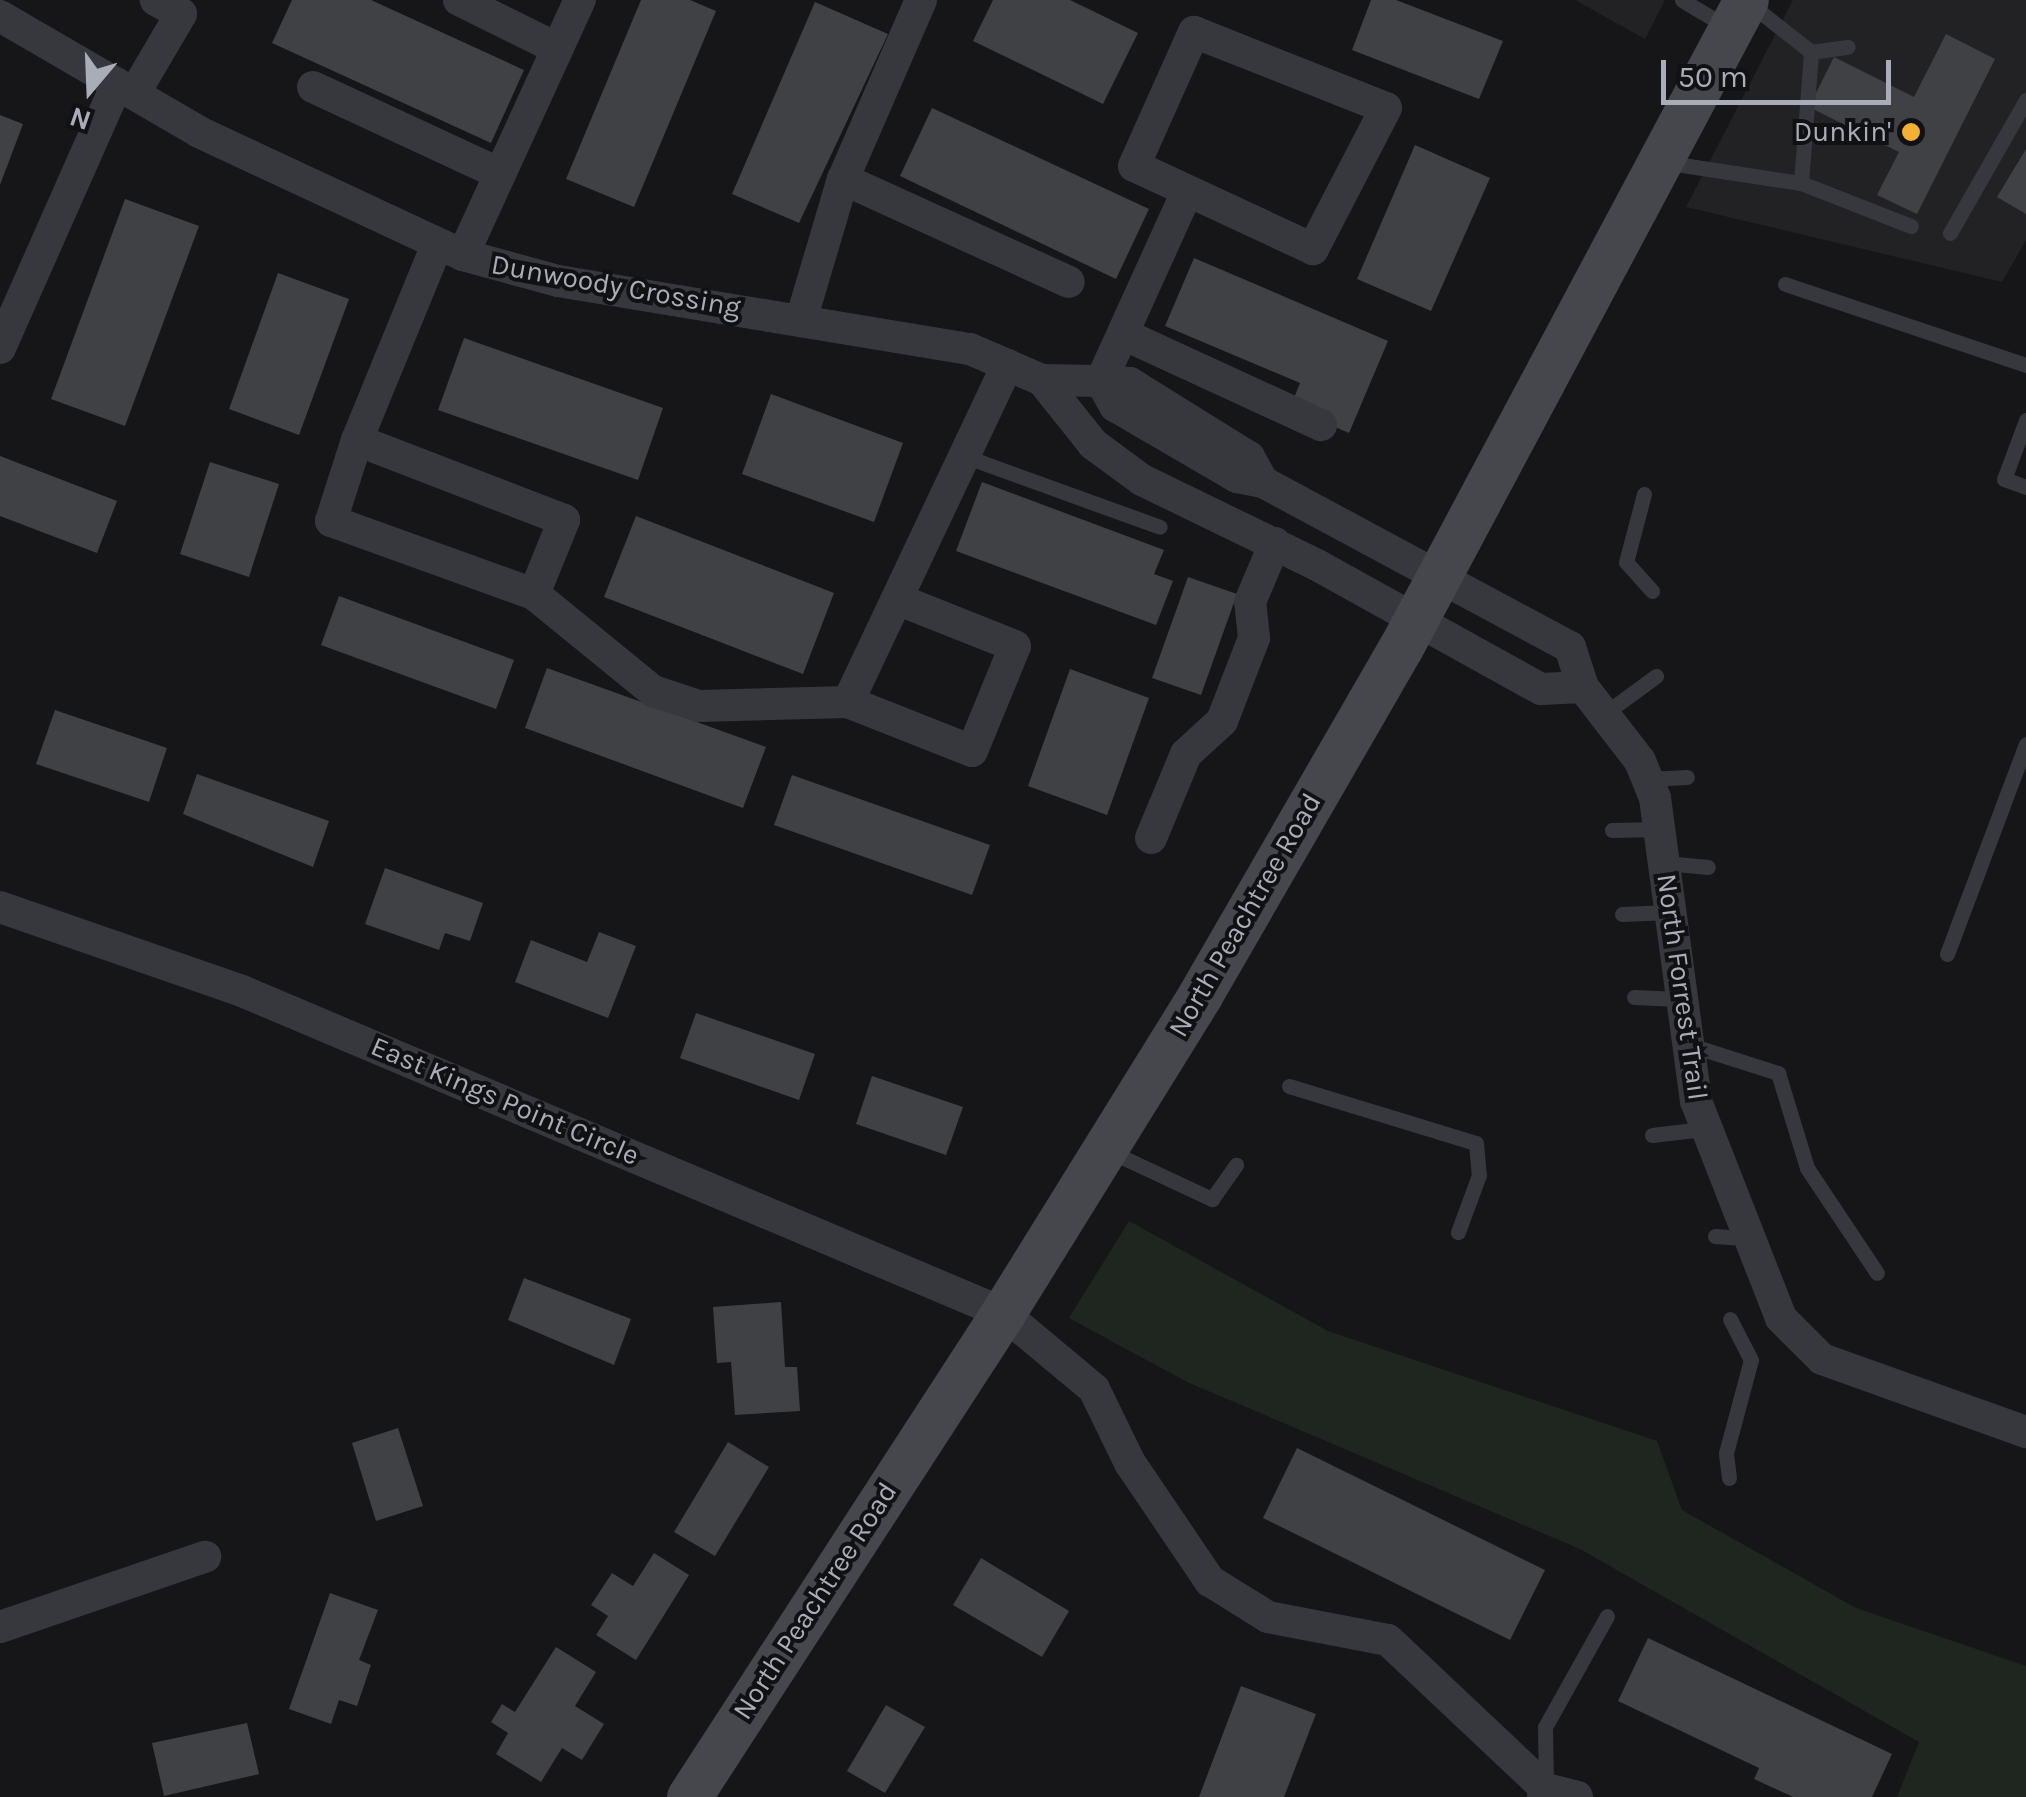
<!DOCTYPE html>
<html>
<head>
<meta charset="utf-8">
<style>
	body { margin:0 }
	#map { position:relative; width:2026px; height:1797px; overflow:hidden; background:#161618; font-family:Karla,sans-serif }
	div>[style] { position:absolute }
	.built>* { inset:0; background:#222225 }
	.green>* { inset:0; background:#1e261f }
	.building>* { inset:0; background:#404145 }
	.lane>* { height:15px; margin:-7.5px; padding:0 7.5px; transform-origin:7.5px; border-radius:7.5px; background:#37383d }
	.street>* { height:32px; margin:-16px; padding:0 16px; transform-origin:16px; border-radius:16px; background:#37383d }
	.secondary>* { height:45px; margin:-22.5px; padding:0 22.5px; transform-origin:22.5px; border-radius:22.5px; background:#45474d }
	.dots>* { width:28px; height:28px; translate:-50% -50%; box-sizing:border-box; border:5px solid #111113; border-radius:50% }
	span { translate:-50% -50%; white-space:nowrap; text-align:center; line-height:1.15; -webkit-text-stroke:8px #111113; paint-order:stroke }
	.poi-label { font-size:28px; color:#a8adb8 }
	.right { translate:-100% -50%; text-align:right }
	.street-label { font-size:28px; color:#a8adb8 }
	.north { position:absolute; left:40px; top:40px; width:100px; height:100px; -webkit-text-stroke:8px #111113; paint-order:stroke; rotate:199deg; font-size:28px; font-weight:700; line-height:40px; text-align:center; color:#a8adb8 }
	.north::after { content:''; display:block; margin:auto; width:35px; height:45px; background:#a8adb8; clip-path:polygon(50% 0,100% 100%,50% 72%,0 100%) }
	.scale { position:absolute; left:1661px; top:60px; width:230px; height:45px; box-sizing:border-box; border:5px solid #a8adb8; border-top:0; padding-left:12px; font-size:30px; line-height:35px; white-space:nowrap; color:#a8adb8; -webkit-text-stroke:8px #111113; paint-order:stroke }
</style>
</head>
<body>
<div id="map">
	<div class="built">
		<div style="clip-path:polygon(1575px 0,1665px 0,1645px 39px)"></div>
		<div style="clip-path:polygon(1793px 0,2026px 0,2026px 240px,2002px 282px,1686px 207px)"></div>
	</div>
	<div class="green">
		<div style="clip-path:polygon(1129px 1221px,1328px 1331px,1657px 1441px,1682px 1510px,1856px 1608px,2026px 1666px,2026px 1797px,1897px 1797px,1919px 1742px,1580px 1549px,1187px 1382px,1069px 1318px)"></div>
	</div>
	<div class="building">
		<div style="clip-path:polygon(292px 0,371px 0,524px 70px,491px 143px,272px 43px)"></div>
		<div style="clip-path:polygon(641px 0,690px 0,716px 11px,634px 207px,566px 179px)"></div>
		<div style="clip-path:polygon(993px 0,1070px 0,1138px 33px,1103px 104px,973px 41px)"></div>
		<div style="clip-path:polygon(1371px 0,1396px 0,1503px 41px,1479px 99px,1352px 50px)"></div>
		<div style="clip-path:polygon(815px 2px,888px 34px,799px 223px,732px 194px)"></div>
		<div style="clip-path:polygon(1946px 34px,1995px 59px,1917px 214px,1877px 195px,1899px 152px,1809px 107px,1834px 57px,1914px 97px)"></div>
		<div style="clip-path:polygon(932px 108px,1149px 209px,1116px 279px,900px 176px)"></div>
		<div style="clip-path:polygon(0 115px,23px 124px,0 185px)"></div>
		<div style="clip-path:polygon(1415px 145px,1490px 178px,1431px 311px,1357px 279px)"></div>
		<div style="clip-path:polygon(2026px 149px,2026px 214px,1997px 197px)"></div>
		<div style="clip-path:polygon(125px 199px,199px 226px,125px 426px,51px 399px)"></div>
		<div style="clip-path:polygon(1194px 258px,1388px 341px,1349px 433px,1290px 408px,1300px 383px,1165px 326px)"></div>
		<div style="clip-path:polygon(278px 273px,349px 299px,299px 435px,229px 409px)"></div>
		<div style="clip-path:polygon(464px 338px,663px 408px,638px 480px,438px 410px)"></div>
		<div style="clip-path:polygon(771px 394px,903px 443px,874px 522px,742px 474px)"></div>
		<div style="clip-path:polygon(0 456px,117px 501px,97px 553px,0 516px)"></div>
		<div style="clip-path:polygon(210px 462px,279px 484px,249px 577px,180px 554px)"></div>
		<div style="clip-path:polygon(982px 482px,1164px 550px,1154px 574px,1173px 581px,1156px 625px,956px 551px)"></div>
		<div style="clip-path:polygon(636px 516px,834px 593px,803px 674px,604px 597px)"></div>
		<div style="clip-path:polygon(1188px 577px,1237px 594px,1201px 695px,1152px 678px)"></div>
		<div style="clip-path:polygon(339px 596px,514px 660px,496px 709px,321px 645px)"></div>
		<div style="clip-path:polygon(547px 668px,766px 747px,743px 808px,525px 728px)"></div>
		<div style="clip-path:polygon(1070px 669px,1149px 698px,1107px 815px,1028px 786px)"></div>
		<div style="clip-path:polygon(55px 710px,167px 748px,149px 802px,36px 764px)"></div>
		<div style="clip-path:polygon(197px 774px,329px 821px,313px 867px,183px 814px)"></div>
		<div style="clip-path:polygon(792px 775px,990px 845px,972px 895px,774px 825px)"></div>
		<div style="clip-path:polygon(385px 868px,483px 903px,470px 941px,445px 933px,439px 950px,365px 924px)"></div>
		<div style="clip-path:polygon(599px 932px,636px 946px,608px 1018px,515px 982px,531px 940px,587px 962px)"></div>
		<div style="clip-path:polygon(696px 1013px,815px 1054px,799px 1100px,680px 1058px)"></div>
		<div style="clip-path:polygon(872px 1076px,963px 1107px,946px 1155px,856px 1124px)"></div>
		<div style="clip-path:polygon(524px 1278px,631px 1319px,614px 1365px,508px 1320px)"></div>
		<div style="clip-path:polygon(781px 1302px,785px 1367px,797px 1367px,800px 1411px,735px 1415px,731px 1362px,717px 1363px,713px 1307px)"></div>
		<div style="clip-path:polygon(398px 1428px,423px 1506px,376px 1521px,352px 1443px)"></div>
		<div style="clip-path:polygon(728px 1442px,769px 1467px,715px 1556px,674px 1532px)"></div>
		<div style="clip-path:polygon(1297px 1448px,1545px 1570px,1510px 1640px,1263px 1518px)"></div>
		<div style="clip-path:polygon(654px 1553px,689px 1575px,636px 1660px,596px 1635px,608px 1616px,591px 1605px,612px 1573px,633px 1586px)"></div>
		<div style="clip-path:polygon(981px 1558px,1069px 1611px,1042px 1657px,953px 1605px)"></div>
		<div style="clip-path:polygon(330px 1593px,378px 1610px,359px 1660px,371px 1665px,357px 1706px,339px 1700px,331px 1724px,289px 1709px)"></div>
		<div style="clip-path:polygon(1648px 1638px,1892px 1754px,1872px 1797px,1793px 1797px,1754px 1779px,1759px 1768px,1618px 1701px)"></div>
		<div style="clip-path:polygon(556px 1647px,596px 1672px,575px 1706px,604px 1724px,582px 1760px,562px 1748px,541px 1782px,496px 1754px,508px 1733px,491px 1722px,502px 1704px,515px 1712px)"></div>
		<div style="clip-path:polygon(1241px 1686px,1316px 1714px,1284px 1797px,1199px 1797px)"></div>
		<div style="clip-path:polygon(886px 1705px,925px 1727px,885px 1793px,847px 1771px)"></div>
		<div style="clip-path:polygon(247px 1723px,259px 1774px,164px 1796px,152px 1743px)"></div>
	</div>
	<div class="lane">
		<div style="left:1682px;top:0;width:52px;rotate:31deg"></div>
		<div style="left:1749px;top:3px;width:79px;rotate:38.3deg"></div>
		<div style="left:1811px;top:52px;width:37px;rotate:-8deg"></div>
		<div style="left:1663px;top:162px;width:140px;rotate:8.7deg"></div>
		<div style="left:1801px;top:183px;width:118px;rotate:21.4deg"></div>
		<div style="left:1801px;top:183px;width:131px;rotate:-85.6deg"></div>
		<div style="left:1950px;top:233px;width:153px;rotate:-60.3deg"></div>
		<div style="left:1785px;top:284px;width:254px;rotate:18.6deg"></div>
		<div style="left:2026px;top:420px;width:63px;rotate:110.4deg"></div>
		<div style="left:2004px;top:479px;width:23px;rotate:20deg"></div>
		<div style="left:964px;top:456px;width:208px;rotate:19.9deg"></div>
		<div style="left:1644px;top:494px;width:70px;rotate:104.8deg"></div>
		<div style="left:1626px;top:562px;width:39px;rotate:48deg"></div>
		<div style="left:1607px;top:712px;width:61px;rotate:-36.3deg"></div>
		<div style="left:1647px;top:779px;width:40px;rotate:-2.9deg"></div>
		<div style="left:1612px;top:830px;width:49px;rotate:-1.2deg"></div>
		<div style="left:1665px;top:863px;width:43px;rotate:5.3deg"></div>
		<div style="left:1622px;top:914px;width:47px;rotate:-2.4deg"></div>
		<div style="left:1947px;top:954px;width:224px;rotate:-69.4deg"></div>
		<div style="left:1634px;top:997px;width:44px;rotate:2.6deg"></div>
		<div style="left:1687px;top:1044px;width:96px;rotate:17.7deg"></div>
		<div style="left:1778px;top:1073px;width:99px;rotate:73deg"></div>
		<div style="left:1807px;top:1168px;width:126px;rotate:56.3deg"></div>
		<div style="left:1289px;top:1086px;width:195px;rotate:17deg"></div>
		<div style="left:1476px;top:1143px;width:32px;rotate:85deg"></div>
		<div style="left:1479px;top:1175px;width:61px;rotate:110.2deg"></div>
		<div style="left:1652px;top:1135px;width:51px;rotate:-6.7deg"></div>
		<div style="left:1109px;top:1151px;width:114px;rotate:25deg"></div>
		<div style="left:1212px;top:1199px;width:42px;rotate:-54.8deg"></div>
		<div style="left:1715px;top:1236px;width:31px;rotate:4deg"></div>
		<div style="left:1729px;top:1478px;width:25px;rotate:-97deg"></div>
		<div style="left:1726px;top:1453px;width:96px;rotate:-75deg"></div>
		<div style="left:1751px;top:1360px;width:46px;rotate:-117.1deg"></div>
		<div style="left:1546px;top:1785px;width:58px;rotate:-91deg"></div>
		<div style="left:1545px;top:1727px;width:127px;rotate:-60.8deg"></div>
	</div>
	<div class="street">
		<div style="left:459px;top:0;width:110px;rotate:26.3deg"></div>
		<div style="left:921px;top:0;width:195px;rotate:113.5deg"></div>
		<div style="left:843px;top:179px;width:248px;rotate:24.5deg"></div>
		<div style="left:0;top:16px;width:230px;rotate:30.2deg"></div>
		<div style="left:199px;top:132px;width:291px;rotate:25deg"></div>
		<div style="left:463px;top:255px;width:98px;rotate:15.3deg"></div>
		<div style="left:558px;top:281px;width:418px;rotate:9.4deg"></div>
		<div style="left:970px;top:349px;width:78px;rotate:23.3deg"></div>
		<div style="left:1042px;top:380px;width:59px;rotate:1deg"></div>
		<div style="left:1101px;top:381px;width:29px;rotate:61deg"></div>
		<div style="left:1115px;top:406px;width:141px;rotate:30.2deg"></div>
		<div style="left:1237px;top:477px;width:26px;rotate:11deg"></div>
		<div style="left:1263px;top:482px;width:349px;rotate:28.3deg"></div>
		<div style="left:1570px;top:647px;width:42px;rotate:72deg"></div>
		<div style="left:1583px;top:687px;width:93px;rotate:52.4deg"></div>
		<div style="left:1640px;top:761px;width:40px;rotate:68deg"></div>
		<div style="left:1655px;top:798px;width:306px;rotate:82.3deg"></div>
		<div style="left:1696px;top:1101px;width:233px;rotate:68.6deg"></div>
		<div style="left:1781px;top:1318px;width:58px;rotate:45deg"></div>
		<div style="left:1822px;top:1359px;width:217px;rotate:19.7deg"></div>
		<div style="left:1194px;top:32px;width:206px;rotate:21.6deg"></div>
		<div style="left:1386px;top:108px;width:159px;rotate:117.4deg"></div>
		<div style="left:1313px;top:249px;width:197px;rotate:-155.1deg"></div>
		<div style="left:1134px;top:166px;width:147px;rotate:-65.9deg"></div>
		<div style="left:313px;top:87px;width:206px;rotate:24.9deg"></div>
		<div style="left:134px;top:94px;width:93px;rotate:-59.6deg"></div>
		<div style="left:181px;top:14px;width:29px;rotate:-151deg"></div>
		<div style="left:1186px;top:194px;width:205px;rotate:114.4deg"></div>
		<div style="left:1101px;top:381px;width:29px;rotate:4deg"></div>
		<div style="left:1130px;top:383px;width:140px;rotate:31.9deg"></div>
		<div style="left:1249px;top:457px;width:29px;rotate:61deg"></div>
		<div style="left:463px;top:255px;width:281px;rotate:-65.4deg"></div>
		<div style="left:802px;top:317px;width:144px;rotate:-73.5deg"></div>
		<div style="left:1123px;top:334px;width:218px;rotate:24.7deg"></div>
		<div style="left:0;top:348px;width:289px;rotate:-66.1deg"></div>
		<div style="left:1042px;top:380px;width:82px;rotate:51.4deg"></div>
		<div style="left:1093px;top:444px;width:61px;rotate:36.3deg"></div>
		<div style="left:1142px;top:480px;width:195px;rotate:25.9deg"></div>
		<div style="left:1317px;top:565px;width:256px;rotate:29deg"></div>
		<div style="left:1541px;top:689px;width:42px;rotate:-2.7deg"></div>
		<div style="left:357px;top:440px;width:211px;rotate:-67.7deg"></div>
		<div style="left:534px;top:594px;width:80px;rotate:-67.9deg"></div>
		<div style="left:564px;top:520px;width:222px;rotate:-158.9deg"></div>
		<div style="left:357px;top:440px;width:85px;rotate:107.8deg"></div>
		<div style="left:331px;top:521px;width:216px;rotate:19.8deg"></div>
		<div style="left:534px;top:594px;width:154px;rotate:39.2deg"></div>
		<div style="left:653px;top:691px;width:48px;rotate:18.1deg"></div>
		<div style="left:699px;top:706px;width:149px;rotate:-1.5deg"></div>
		<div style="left:848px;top:702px;width:373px;rotate:-64.7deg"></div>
		<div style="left:848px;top:702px;width:133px;rotate:21.6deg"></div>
		<div style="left:972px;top:751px;width:113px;rotate:-67.7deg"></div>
		<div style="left:1015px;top:646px;width:127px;rotate:-158.3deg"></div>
		<div style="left:1151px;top:838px;width:91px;rotate:-67.4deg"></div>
		<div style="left:1186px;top:754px;width:49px;rotate:-42.5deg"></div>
		<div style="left:1222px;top:721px;width:89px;rotate:-68.9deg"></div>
		<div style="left:1254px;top:638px;width:36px;rotate:-96deg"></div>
		<div style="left:1250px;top:602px;width:64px;rotate:-67deg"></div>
		<div style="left:0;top:907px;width:256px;rotate:19.1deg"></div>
		<div style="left:242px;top:991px;width:826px;rotate:22.93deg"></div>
		<div style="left:1003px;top:1313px;width:119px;rotate:39.9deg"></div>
		<div style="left:1094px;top:1389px;width:82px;rotate:64.1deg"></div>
		<div style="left:1130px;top:1463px;width:143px;rotate:55.9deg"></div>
		<div style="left:1210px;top:1581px;width:68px;rotate:31.8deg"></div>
		<div style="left:1268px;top:1617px;width:122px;rotate:10.9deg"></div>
		<div style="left:1388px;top:1640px;width:217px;rotate:43.3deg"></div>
		<div style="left:1546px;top:1789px;width:9px;rotate:111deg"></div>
		<div style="left:0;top:1627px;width:217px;rotate:-18.9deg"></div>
		<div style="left:1546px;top:1789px;width:32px;rotate:14deg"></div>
	</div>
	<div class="secondary">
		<div style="left:689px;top:1797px;width:577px;rotate:-57.03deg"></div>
		<div style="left:1003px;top:1313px;width:374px;rotate:-58.2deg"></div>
		<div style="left:1200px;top:995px;width:400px;rotate:-60deg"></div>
		<div style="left:1400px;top:649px;width:735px;rotate:-61.94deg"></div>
	</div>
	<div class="dots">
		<div style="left:1911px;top:132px;background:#f2b134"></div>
	</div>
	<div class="poi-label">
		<span class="right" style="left:1891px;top:132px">Dunkin'</span>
	</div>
	<div class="street-label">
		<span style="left:616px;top:286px;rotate:10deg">Dunwoody Crossing</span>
		<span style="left:1245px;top:915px;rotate:-60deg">North Peachtree Road</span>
		<span style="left:1682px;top:987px;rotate:82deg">North Forrest Trail</span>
		<span style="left:505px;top:1101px;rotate:23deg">East Kings Point Circle</span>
		<span style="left:815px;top:1601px;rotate:-57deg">North Peachtree Road</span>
	</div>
	<div class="north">N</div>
	<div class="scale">50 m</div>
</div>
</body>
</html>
